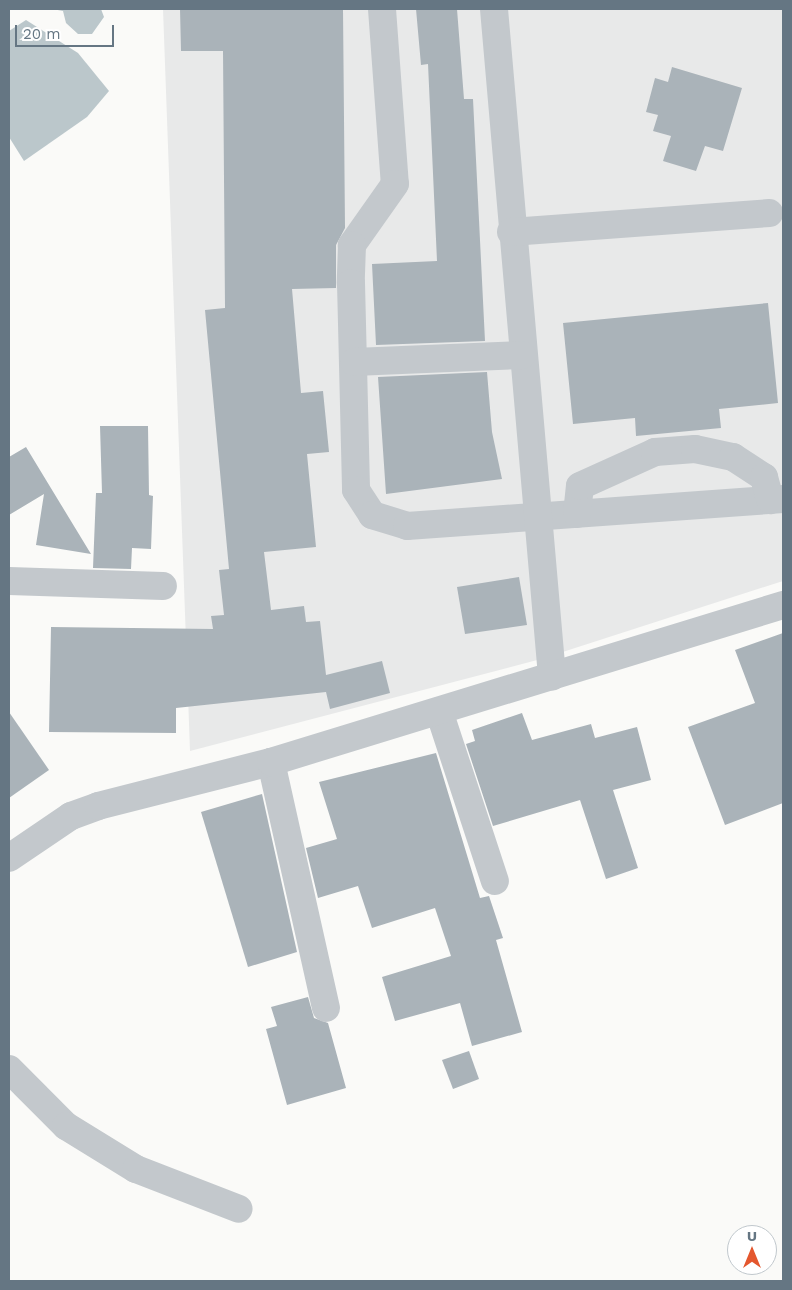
<!DOCTYPE html>
<html>
<head>
<meta charset="utf-8">
<style>
	body { margin:0 }
	#map { position:relative; width:792px; height:1290px; overflow:hidden; background:#fafaf8; font-family:"Work Sans",sans-serif }
	div>[style] { position:absolute }
	.built>* { inset:0; background:#e8e9e9 }
	.water>* { inset:0; background:#bbc7cb }
	.building>* { inset:0; background:#aab3b9 }
	.minor>* { height:28px; margin:-14px; padding:0 14px; transform-origin:14px; border-radius:14px; background:#c3c8cc }
	span { translate:-50% -50%; white-space:nowrap; text-align:center; line-height:1.15; -webkit-text-stroke:5px #fff; paint-order:stroke }
	.frame { position:absolute; inset:0; border:10px solid #657683; pointer-events:none }
	.north { position:absolute; left:727px; top:1225px; width:50px; height:50px; box-sizing:border-box; background:#fff; border:1px solid #c1c8cd; border-radius:50%; rotate:0deg; font-size:14px; font-weight:700; line-height:20px; text-align:center; color:#657683 }
	.north::after { content:''; display:block; margin:auto; width:18px; height:22px; background:#e4572e; clip-path:polygon(50% 0,100% 100%,50% 72%,0 100%) }
	.scale { position:absolute; left:15px; top:25px; width:99px; height:22px; box-sizing:border-box; border:2px solid #657683; border-top:0; padding-left:6px; font-size:15px; line-height:18px; white-space:nowrap; color:#657683; -webkit-text-stroke:4px #fff; paint-order:stroke }
</style>
</head>
<body>
<div id="map">
	<div class="built">
		<div style="clip-path:polygon(163px 9px,783px 9px,783px 581px,541px 659px,190px 751px)"></div>
	</div>
	<div class="water">
		<div style="clip-path:polygon(52px 9px,101px 9px,104px 17px,92px 34px,78px 34px,66px 23px,63px 11px)"></div>
		<div style="clip-path:polygon(26px 20px,78px 53px,109px 91px,87px 117px,24px 161px,9px 137px,9px 31px)"></div>
	</div>
	<div class="building">
		<div style="clip-path:polygon(180px 9px,343px 9px,345px 228px,336px 245px,336px 288px,292px 289px,301px 393px,323px 391px,329px 452px,307px 454px,316px 547px,264px 552px,271px 610px,304px 606px,306px 622px,320px 621px,326px 675px,382px 661px,390px 693px,330px 709px,326px 692px,176px 708px,176px 733px,49px 732px,51px 627px,213px 629px,211px 616px,224px 615px,219px 570px,229px 569px,205px 310px,225px 308px,223px 51px,181px 51px)"></div>
		<div style="clip-path:polygon(416px 9px,457px 9px,464px 99px,473px 99px,485px 341px,376px 345px,372px 264px,437px 261px,428px 64px,421px 65px)"></div>
		<div style="clip-path:polygon(672px 67px,742px 88px,723px 151px,705px 146px,696px 171px,663px 161px,671px 136px,653px 131px,658px 115px,646px 112px,655px 78px,668px 82px)"></div>
		<div style="clip-path:polygon(768px 303px,778px 403px,719px 409px,721px 428px,636px 436px,635px 418px,573px 424px,563px 323px)"></div>
		<div style="clip-path:polygon(487px 372px,492px 432px,502px 479px,386px 494px,378px 377px)"></div>
		<div style="clip-path:polygon(100px 426px,148px 426px,149px 495px,153px 496px,151px 549px,132px 548px,131px 569px,93px 568px,96px 493px,102px 493px)"></div>
		<div style="clip-path:polygon(26px 447px,46px 480px,91px 554px,36px 545px,44px 494px,9px 515px,9px 457px)"></div>
		<div style="clip-path:polygon(519px 577px,527px 625px,465px 634px,457px 587px)"></div>
		<div style="clip-path:polygon(783px 633px,783px 803px,725px 825px,688px 727px,755px 703px,735px 650px)"></div>
		<div style="clip-path:polygon(9px 712px,49px 770px,9px 798px)"></div>
		<div style="clip-path:polygon(522px 713px,532px 740px,591px 724px,595px 738px,637px 727px,651px 780px,613px 790px,638px 868px,606px 879px,580px 800px,493px 826px,466px 744px,475px 741px,472px 730px)"></div>
		<div style="clip-path:polygon(436px 753px,480px 898px,489px 896px,503px 938px,496px 940px,522px 1032px,472px 1046px,460px 1003px,395px 1021px,382px 977px,451px 956px,435px 908px,372px 928px,358px 886px,318px 898px,306px 848px,337px 839px,319px 782px)"></div>
		<div style="clip-path:polygon(262px 794px,297px 952px,248px 967px,201px 812px)"></div>
		<div style="clip-path:polygon(308px 997px,314px 1018px,328px 1023px,346px 1088px,287px 1105px,266px 1029px,277px 1026px,271px 1007px)"></div>
		<div style="clip-path:polygon(469px 1051px,479px 1079px,453px 1089px,442px 1060px)"></div>
	</div>
	<div class="minor">
		<div style="left:382px;top:9px;width:175px;rotate:85.8deg"></div>
		<div style="left:395px;top:184px;width:75px;rotate:125.2deg"></div>
		<div style="left:352px;top:245px;width:38px;rotate:92deg"></div>
		<div style="left:351px;top:283px;width:207px;rotate:88.6deg"></div>
		<div style="left:356px;top:490px;width:30px;rotate:57deg"></div>
		<div style="left:372px;top:515px;width:37px;rotate:17deg"></div>
		<div style="left:407px;top:526px;width:377px;rotate:-4.1deg"></div>
		<div style="left:494px;top:9px;width:670px;rotate:85.03deg"></div>
		<div style="left:511px;top:232px;width:259px;rotate:-4.2deg"></div>
		<div style="left:354px;top:362px;width:168px;rotate:-2.4deg"></div>
		<div style="left:577px;top:514px;width:28px;rotate:-84deg"></div>
		<div style="left:580px;top:486px;width:82px;rotate:-24.4deg"></div>
		<div style="left:655px;top:452px;width:40px;rotate:-4.3deg"></div>
		<div style="left:695px;top:449px;width:39px;rotate:12deg"></div>
		<div style="left:733px;top:457px;width:37px;rotate:33deg"></div>
		<div style="left:764px;top:477px;width:24px;rotate:75deg"></div>
		<div style="left:9px;top:581px;width:154px;rotate:1.9deg"></div>
		<div style="left:439px;top:711px;width:179px;rotate:71.8deg"></div>
		<div style="left:271px;top:762px;width:252px;rotate:77.4deg"></div>
		<div style="left:9px;top:858px;width:75px;rotate:-34.1deg"></div>
		<div style="left:71px;top:816px;width:29px;rotate:-20deg"></div>
		<div style="left:98px;top:806px;width:179px;rotate:-14.3deg"></div>
		<div style="left:271px;top:762px;width:536px;rotate:-17.05deg"></div>
		<div style="left:9px;top:1069px;width:81px;rotate:45deg"></div>
		<div style="left:66px;top:1126px;width:82px;rotate:31.6deg"></div>
		<div style="left:136px;top:1169px;width:110px;rotate:21.2deg"></div>
	</div>
	<div class="frame"></div>
	<div class="north">U</div>
	<div class="scale">20 m</div>
</div>
</body>
</html>
